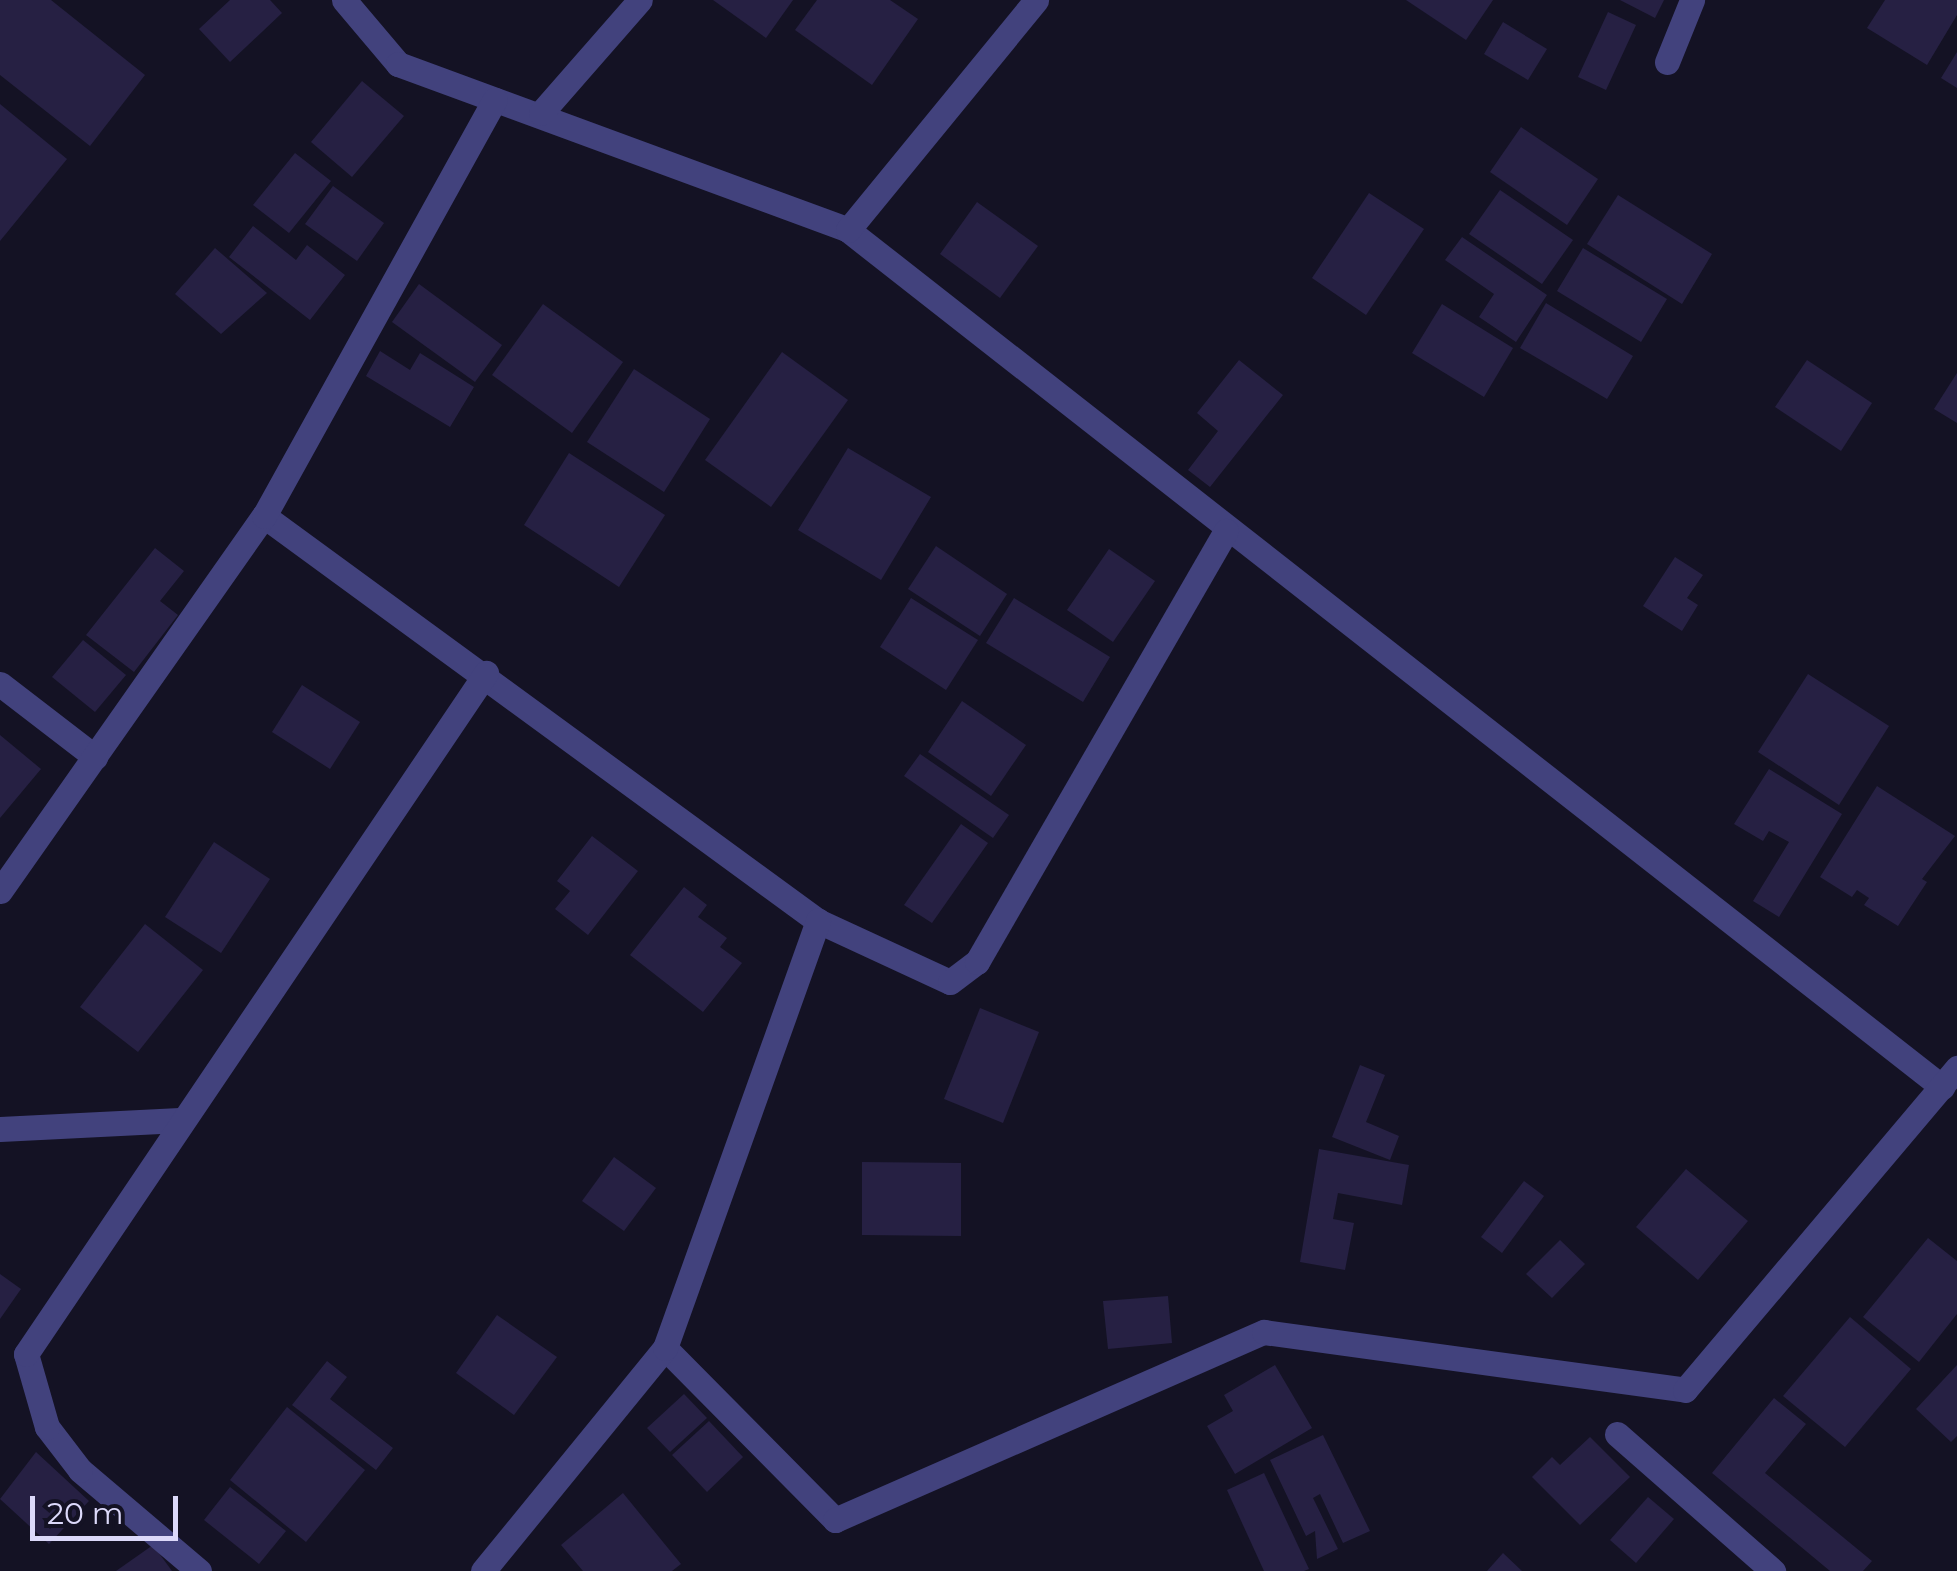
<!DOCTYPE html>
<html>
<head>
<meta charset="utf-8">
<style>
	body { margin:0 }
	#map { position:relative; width:1957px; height:1571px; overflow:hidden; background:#141224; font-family:Montserrat,sans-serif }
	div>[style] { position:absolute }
	.building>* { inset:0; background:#262043 }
	.street>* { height:25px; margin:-12.5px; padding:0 12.5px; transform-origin:12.5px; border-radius:12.5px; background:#42427d }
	span { translate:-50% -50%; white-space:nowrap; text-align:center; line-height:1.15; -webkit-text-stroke:10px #141224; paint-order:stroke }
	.scale { position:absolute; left:30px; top:1496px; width:148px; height:45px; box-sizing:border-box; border:5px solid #dcd9fa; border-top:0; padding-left:12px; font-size:30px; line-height:35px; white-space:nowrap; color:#dcd9fa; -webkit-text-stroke:8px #141224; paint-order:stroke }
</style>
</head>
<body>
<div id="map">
	<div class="building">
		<div style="clip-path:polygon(0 0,51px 0,145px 75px,90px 146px,0 75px)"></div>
		<div style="clip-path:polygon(230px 0,270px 0,282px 13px,230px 62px,199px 29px)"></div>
		<div style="clip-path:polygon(713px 0,793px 0,766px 38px)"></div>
		<div style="clip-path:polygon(817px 0,890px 0,918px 19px,872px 85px,795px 30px)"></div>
		<div style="clip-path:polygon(1406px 0,1493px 0,1466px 40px)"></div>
		<div style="clip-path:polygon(1620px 0,1664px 0,1655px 18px)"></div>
		<div style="clip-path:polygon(1885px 0,1957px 0,1957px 15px,1927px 65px,1867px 28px)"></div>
		<div style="clip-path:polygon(1608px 12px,1636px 25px,1606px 90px,1578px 77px)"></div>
		<div style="clip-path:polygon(1503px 22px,1547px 49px,1528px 80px,1484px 54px)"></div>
		<div style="clip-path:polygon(1957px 52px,1957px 88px,1941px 78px)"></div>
		<div style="clip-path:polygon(362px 81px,404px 116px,352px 177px,311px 142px)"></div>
		<div style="clip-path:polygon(0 104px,67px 159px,0 241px)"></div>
		<div style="clip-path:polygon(1521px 127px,1598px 179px,1567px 225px,1490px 172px)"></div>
		<div style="clip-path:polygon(295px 153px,331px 181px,289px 233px,253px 205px)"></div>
		<div style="clip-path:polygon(333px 186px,384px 223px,357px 261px,305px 224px)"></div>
		<div style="clip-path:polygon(1500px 190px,1573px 240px,1542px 284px,1469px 234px)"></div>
		<div style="clip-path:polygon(1369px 193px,1424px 229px,1366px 315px,1312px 278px)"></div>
		<div style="clip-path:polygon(1618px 195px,1712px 254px,1682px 304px,1587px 244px)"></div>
		<div style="clip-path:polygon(977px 202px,1038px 246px,1000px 298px,940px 254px)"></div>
		<div style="clip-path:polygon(253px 226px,296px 260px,307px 245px,345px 275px,310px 320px,229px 257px)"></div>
		<div style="clip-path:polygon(1462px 237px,1547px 295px,1516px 342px,1479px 317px,1494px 294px,1445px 260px)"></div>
		<div style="clip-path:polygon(215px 248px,267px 293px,221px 334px,175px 294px)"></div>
		<div style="clip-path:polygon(1583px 248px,1667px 299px,1641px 342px,1557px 291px)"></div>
		<div style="clip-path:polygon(419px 284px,502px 345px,475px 382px,392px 322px)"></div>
		<div style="clip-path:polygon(1546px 303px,1633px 356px,1607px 399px,1520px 348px)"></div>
		<div style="clip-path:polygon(543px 304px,623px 362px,572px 433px,492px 375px)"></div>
		<div style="clip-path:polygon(1442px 304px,1513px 348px,1484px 397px,1412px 353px)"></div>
		<div style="clip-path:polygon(380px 351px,410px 370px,420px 353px,474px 387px,450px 427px,366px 376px)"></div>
		<div style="clip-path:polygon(782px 352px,848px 400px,771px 507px,705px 460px)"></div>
		<div style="clip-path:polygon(1239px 360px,1283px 395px,1210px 487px,1188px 470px,1218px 431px,1197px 413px)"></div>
		<div style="clip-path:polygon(1807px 360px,1872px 403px,1841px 451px,1775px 407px)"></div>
		<div style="clip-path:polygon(634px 369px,710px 419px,664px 492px,587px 442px)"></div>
		<div style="clip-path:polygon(1957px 373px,1957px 423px,1934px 409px)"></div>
		<div style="clip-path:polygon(848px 448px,931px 497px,881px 580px,798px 530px)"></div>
		<div style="clip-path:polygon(569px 453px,665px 515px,619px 587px,524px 525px)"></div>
		<div style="clip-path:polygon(936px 546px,1007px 594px,980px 636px,908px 589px)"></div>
		<div style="clip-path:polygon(155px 548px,184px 571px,160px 601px,178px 615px,134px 672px,86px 635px)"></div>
		<div style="clip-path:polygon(1109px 549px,1155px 581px,1113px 642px,1067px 610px)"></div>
		<div style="clip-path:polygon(1675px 557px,1703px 575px,1687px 598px,1698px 605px,1682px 631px,1643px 606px)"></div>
		<div style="clip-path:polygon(911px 598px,978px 640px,946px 690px,880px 647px)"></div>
		<div style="clip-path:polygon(1014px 598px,1110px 657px,1083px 702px,986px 643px)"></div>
		<div style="clip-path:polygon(83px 640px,126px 675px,95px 712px,52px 677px)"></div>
		<div style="clip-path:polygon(1808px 674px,1889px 726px,1839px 805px,1758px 752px)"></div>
		<div style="clip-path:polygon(302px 685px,360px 722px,330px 769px,272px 732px)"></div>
		<div style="clip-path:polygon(962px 701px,1026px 745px,991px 796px,928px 752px)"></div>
		<div style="clip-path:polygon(0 735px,41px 769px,0 818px)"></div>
		<div style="clip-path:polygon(920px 754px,1009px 815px,993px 838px,904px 776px)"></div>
		<div style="clip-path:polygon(1769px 769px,1842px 814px,1779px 917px,1753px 901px,1789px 842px,1769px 831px,1763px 841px,1734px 824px)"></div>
		<div style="clip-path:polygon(1877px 786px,1955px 836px,1922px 879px,1927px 882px,1898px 926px,1864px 905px,1869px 898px,1857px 890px,1852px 897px,1820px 877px)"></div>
		<div style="clip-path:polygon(961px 824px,988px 843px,932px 923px,904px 905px)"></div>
		<div style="clip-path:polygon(592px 836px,638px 871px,588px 935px,555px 909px,570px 891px,557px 881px)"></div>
		<div style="clip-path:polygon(214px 842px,270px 879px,221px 953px,165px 917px)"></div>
		<div style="clip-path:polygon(684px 887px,707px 905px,698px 917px,727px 938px,720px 947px,742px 963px,703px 1012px,630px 955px)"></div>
		<div style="clip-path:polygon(145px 924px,203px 970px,138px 1052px,80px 1007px)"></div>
		<div style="clip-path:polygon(980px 1008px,1039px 1032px,1003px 1123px,944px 1099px)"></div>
		<div style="clip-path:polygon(1360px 1065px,1385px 1075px,1366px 1122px,1399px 1136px,1390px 1160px,1332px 1137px)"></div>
		<div style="clip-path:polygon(1319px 1149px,1409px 1165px,1402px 1205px,1338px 1193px,1333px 1219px,1354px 1223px,1345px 1270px,1300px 1262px)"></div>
		<div style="clip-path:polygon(614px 1157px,656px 1188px,624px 1231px,582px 1201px)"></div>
		<div style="clip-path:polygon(862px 1162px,961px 1163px,961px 1236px,862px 1235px)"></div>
		<div style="clip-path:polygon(1686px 1169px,1748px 1221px,1698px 1280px,1636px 1227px)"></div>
		<div style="clip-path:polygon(1524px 1181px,1544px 1196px,1502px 1253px,1481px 1237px)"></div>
		<div style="clip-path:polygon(1928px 1238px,1957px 1261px,1957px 1314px,1919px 1362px,1863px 1317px)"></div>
		<div style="clip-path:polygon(1560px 1240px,1585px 1264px,1552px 1298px,1526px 1274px)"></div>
		<div style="clip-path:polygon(0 1274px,21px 1289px,0 1319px)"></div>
		<div style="clip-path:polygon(1168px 1296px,1172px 1343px,1108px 1349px,1103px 1301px)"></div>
		<div style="clip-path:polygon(497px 1315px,557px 1357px,514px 1415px,456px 1373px)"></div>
		<div style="clip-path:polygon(1850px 1317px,1911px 1369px,1845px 1447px,1783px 1396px)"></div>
		<div style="clip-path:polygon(327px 1361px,347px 1377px,330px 1399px,393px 1448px,376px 1470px,292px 1405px)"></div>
		<div style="clip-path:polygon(1275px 1365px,1312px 1428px,1235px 1474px,1207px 1426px,1233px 1411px,1224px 1395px)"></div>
		<div style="clip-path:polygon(1957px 1365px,1957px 1436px,1951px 1442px,1916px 1409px)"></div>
		<div style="clip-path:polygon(684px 1394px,707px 1418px,670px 1452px,647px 1428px)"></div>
		<div style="clip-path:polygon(1774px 1398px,1806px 1424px,1765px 1473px,1872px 1561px,1863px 1571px,1830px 1571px,1712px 1473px)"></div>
		<div style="clip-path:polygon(287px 1407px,365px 1470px,306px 1542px,230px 1480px)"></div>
		<div style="clip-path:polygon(709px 1421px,743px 1457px,707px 1492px,672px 1455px)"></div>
		<div style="clip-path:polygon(1323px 1435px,1370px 1531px,1343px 1543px,1320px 1494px,1313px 1498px,1338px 1549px,1317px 1559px,1315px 1531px,1306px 1536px,1270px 1460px)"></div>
		<div style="clip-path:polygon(1590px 1437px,1630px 1477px,1580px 1525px,1532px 1477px,1552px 1457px,1560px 1465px)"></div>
		<div style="clip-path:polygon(36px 1452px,89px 1501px,49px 1544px,0 1499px)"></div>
		<div style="clip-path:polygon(1264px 1473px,1309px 1569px,1304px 1571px,1264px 1571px,1227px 1490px)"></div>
		<div style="clip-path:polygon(230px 1487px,286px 1531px,259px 1564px,204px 1520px)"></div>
		<div style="clip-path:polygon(623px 1493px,681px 1564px,672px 1571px,583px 1571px,561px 1545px)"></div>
		<div style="clip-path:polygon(1648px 1497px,1674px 1519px,1636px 1563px,1610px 1540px)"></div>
		<div style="clip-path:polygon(153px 1545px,172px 1571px,116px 1571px)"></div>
		<div style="clip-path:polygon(1503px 1553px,1522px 1571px,1487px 1571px)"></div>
	</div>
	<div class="street">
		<div style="left:344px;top:0;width:84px;rotate:49.8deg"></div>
		<div style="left:398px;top:64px;width:480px;rotate:20.2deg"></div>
		<div style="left:848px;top:230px;width:1390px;rotate:38.07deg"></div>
		<div style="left:1667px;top:62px;width:67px;rotate:-68deg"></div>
		<div style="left:541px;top:113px;width:150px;rotate:-48.8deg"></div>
		<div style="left:848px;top:230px;width:297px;rotate:-50.7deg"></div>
		<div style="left:264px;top:516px;width:686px;rotate:36.17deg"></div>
		<div style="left:818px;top:921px;width:145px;rotate:24.8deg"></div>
		<div style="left:950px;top:982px;width:34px;rotate:-37deg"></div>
		<div style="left:977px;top:962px;width:498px;rotate:-60deg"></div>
		<div style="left:0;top:684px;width:120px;rotate:37.5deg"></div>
		<div style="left:0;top:891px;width:459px;rotate:-54.9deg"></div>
		<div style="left:264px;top:516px;width:476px;rotate:-61deg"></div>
		<div style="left:0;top:1129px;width:180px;rotate:-2.9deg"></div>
		<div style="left:665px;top:1348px;width:242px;rotate:45.3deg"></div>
		<div style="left:835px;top:1520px;width:468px;rotate:-23.7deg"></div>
		<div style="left:1264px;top:1332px;width:425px;rotate:7.8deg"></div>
		<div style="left:1685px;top:1390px;width:422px;rotate:-49.8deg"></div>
		<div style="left:1617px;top:1434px;width:208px;rotate:41.3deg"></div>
		<div style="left:199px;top:1571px;width:156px;rotate:-139.7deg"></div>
		<div style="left:80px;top:1470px;width:54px;rotate:-127.5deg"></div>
		<div style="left:47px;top:1427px;width:76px;rotate:-106deg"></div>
		<div style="left:26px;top:1354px;width:822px;rotate:-55.96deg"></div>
		<div style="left:483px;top:1571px;width:288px;rotate:-50.8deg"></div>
		<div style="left:665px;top:1348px;width:454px;rotate:-70.3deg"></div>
	</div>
	<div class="scale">20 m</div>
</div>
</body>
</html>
